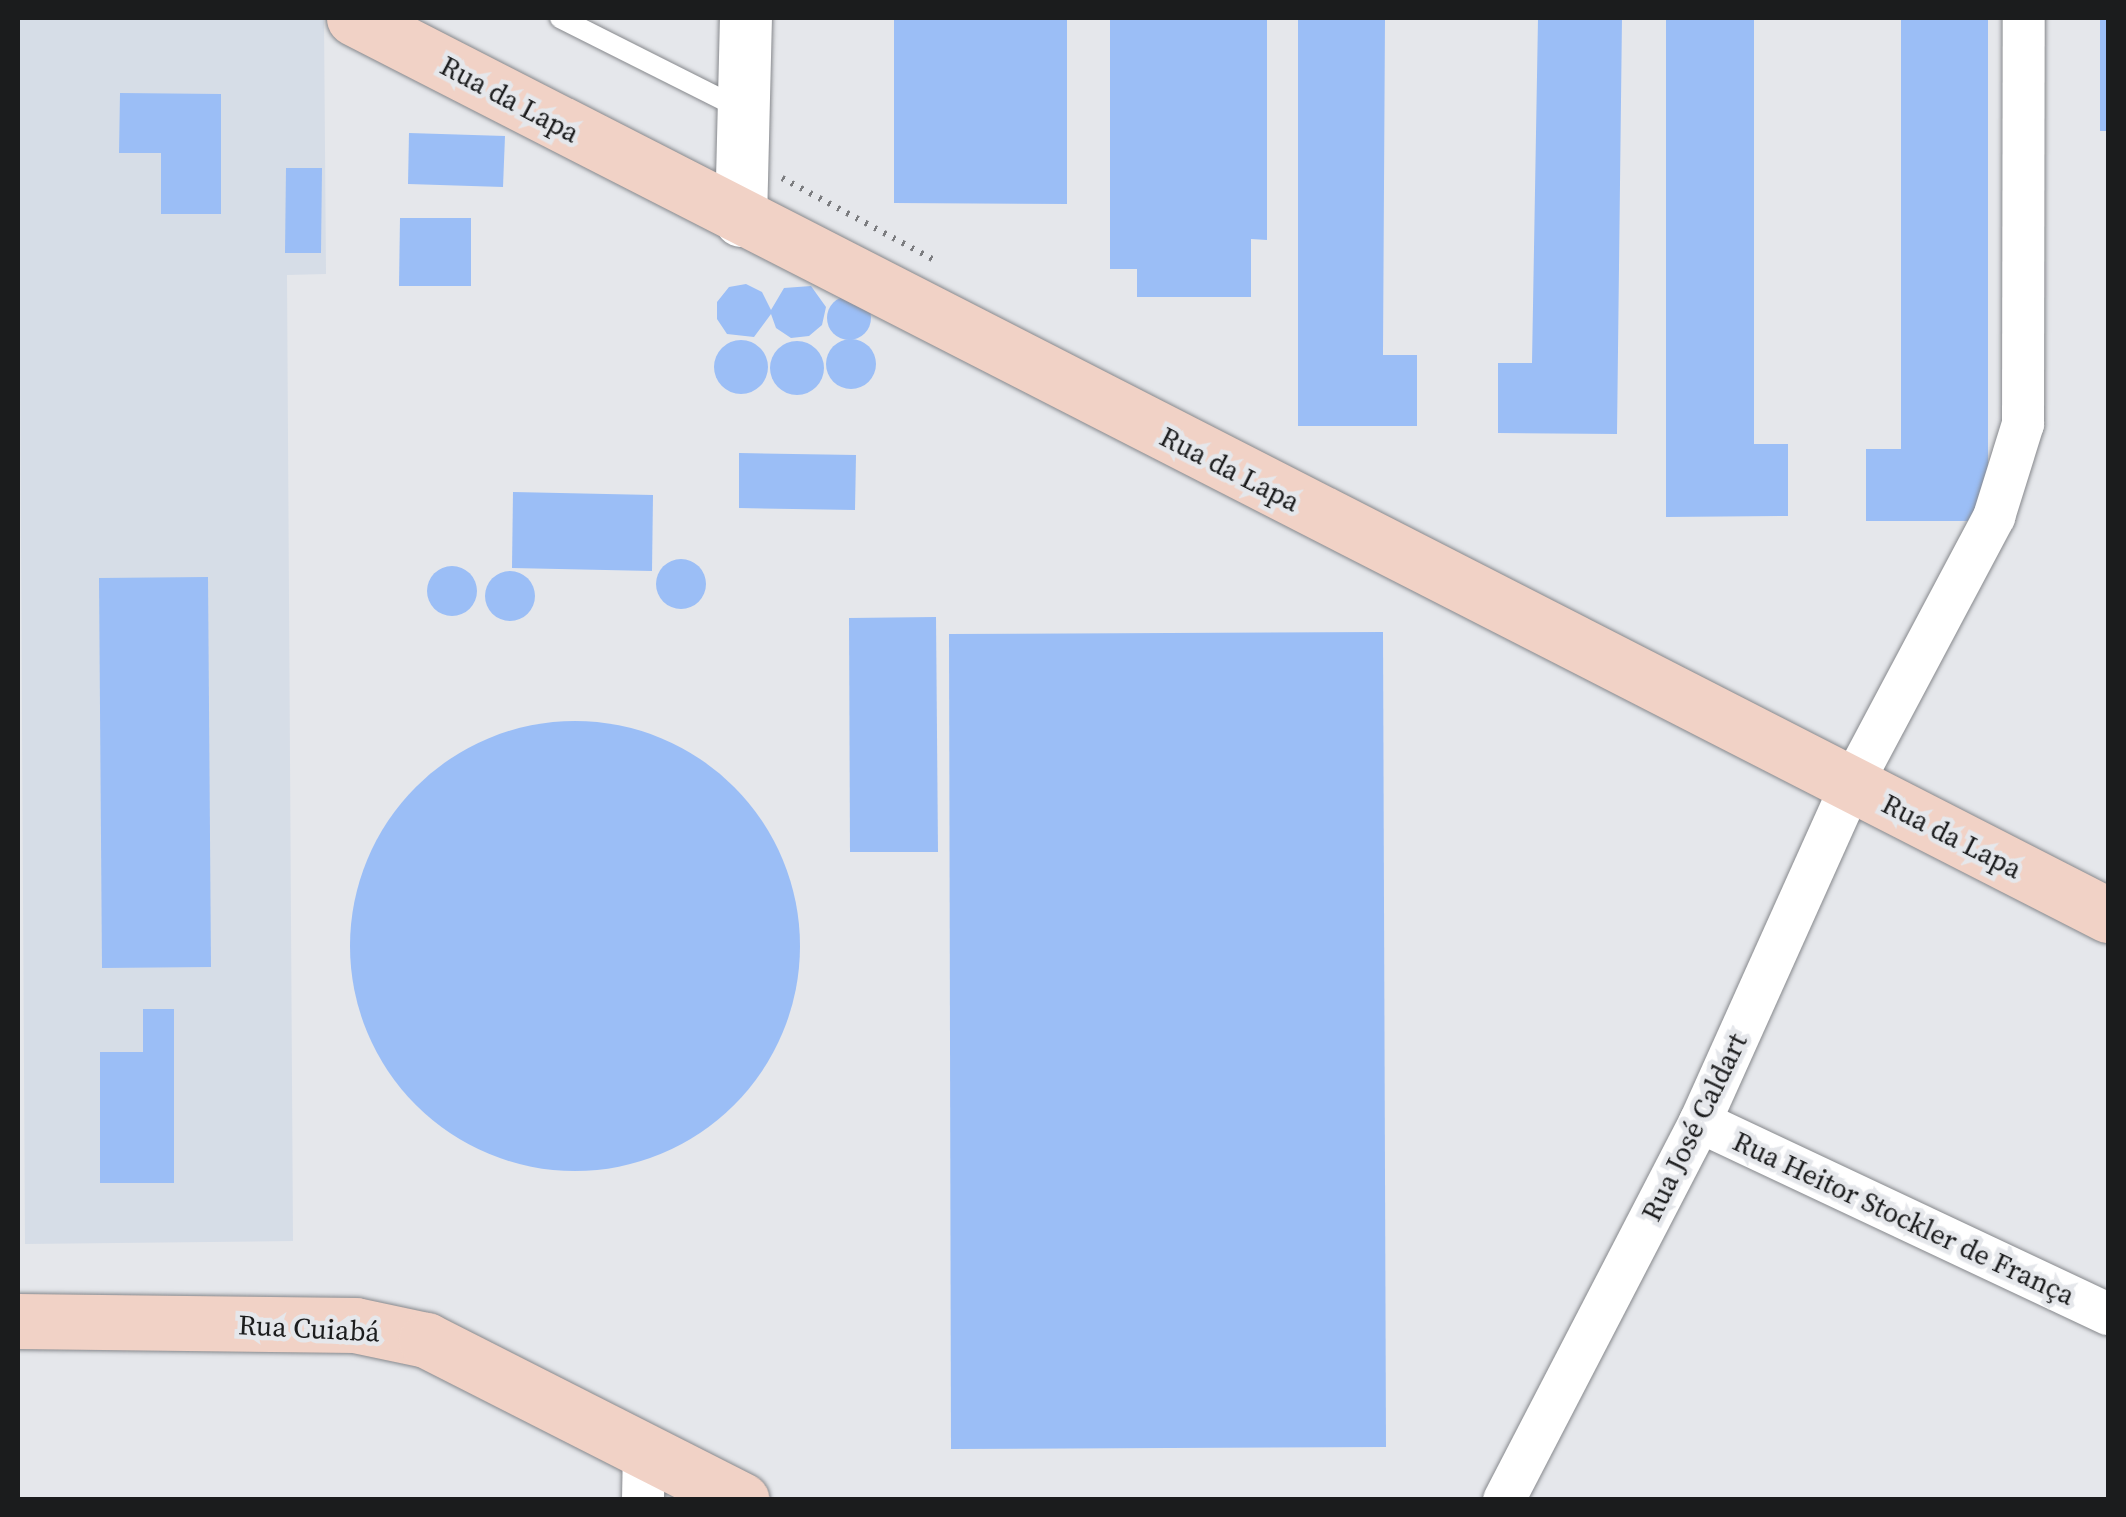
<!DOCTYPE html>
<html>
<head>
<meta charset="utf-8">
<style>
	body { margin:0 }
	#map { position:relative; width:2126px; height:1517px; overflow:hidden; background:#e5e7eb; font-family:"Source Serif 4",serif }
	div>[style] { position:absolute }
	.built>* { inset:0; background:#d6dde7 }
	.building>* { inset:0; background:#9bbef6 }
	.round { border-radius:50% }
	.path>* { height:6px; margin-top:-3px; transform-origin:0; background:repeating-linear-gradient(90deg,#7b7c7f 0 2.5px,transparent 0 10.5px) }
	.roads { filter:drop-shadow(0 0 2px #86888c) drop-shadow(0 0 2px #86888c) }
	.service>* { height:20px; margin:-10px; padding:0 10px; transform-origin:10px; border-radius:10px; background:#fff }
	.minor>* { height:42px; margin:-21px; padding:0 21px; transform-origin:21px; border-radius:21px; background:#fff }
	.tertiary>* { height:52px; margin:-26px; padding:0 26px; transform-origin:26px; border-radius:26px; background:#fff }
	.secondary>* { height:55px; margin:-27.5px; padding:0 27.5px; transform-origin:27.5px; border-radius:27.5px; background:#f1d2c6 }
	span { translate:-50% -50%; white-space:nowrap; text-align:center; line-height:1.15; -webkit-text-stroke:9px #e5e7eb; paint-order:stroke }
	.street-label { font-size:28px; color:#1b1c1d }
	.frame { position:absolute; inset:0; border:20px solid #1b1c1d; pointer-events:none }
</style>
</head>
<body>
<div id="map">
	<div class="built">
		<div style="clip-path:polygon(18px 18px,324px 20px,326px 274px,287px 275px,293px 1241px,25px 1244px)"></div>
	</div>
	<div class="building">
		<div style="clip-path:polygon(894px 18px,1067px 18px,1067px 204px,894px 203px)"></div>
		<div style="clip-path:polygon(1110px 18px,1267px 18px,1267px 240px,1251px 239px,1251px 297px,1137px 297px,1137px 269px,1110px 269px)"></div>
		<div style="clip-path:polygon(1298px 18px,1385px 18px,1383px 355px,1417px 355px,1417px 426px,1298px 426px)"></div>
		<div style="clip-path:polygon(1538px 18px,1622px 18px,1617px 434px,1498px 433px,1498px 363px,1532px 363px)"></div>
		<div style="clip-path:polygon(1666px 18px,1754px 18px,1754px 444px,1788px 444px,1788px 516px,1666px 517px)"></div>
		<div style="clip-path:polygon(1901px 18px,1988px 18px,1988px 521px,1866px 521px,1866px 449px,1901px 449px)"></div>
		<div style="clip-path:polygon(2100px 18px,2108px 18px,2108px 131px,2100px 131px)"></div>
		<div style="clip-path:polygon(120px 93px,221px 94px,221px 214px,161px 214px,161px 153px,119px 153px)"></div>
		<div style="clip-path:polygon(409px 133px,505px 136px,503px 187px,408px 184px)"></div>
		<div style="clip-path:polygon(286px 168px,322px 168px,321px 253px,285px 253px)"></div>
		<div style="clip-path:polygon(400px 218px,471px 218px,471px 286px,399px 286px)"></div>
		<div style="clip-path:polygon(746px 284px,762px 292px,771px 310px,784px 288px,811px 286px,826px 307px,822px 325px,809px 336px,791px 338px,776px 328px,771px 314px,754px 337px,727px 334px,717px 319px,717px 302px,729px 287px)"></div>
		<div class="round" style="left:827px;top:296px;width:44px;height:44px"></div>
		<div class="round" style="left:826px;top:339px;width:50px;height:50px"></div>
		<div class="round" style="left:714px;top:340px;width:54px;height:54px"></div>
		<div class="round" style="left:770px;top:341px;width:54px;height:54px"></div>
		<div style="clip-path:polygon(739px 453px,856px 455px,855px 510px,739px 508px)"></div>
		<div style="clip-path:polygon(513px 492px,653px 495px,652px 571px,512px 568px)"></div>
		<div class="round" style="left:656px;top:559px;width:50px;height:50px"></div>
		<div class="round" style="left:427px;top:566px;width:50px;height:50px"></div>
		<div class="round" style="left:485px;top:571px;width:50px;height:50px"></div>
		<div style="clip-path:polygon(208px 577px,211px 967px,102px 968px,99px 578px)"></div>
		<div style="clip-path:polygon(936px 617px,938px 852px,850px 852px,849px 618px)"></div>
		<div style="clip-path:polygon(1383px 632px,1386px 1447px,951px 1449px,949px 634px)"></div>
		<div class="round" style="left:350px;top:721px;width:450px;height:450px"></div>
		<div style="clip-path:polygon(143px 1009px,174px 1009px,174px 1183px,100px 1183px,100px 1052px,143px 1052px)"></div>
	</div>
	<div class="path">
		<div style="left:782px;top:178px;width:173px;rotate:28.3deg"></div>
	</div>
	<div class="roads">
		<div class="service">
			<div style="left:560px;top:18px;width:200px;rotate:26.7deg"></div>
		</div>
		<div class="minor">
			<div style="left:1700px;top:1122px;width:451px;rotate:25.2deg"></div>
			<div style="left:643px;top:1500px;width:52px;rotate:-88.9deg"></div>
			<div style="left:1504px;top:1500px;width:426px;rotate:-62.6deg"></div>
			<div style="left:1700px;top:1122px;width:368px;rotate:-65.8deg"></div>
			<div style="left:1851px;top:786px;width:305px;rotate:-62deg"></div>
			<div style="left:1994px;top:517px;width:97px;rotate:-72.7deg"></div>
			<div style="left:2023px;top:424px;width:406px;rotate:-89.9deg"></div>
		</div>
		<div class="tertiary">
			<div style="left:741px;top:221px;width:203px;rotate:-88.6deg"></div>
		</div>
		<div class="secondary">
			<div style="left:354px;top:18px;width:1970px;rotate:27.09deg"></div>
			<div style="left:18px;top:1321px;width:337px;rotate:0.7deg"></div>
			<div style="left:355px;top:1325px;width:73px;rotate:11.9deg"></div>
			<div style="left:426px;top:1340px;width:354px;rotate:26.9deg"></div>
		</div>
	</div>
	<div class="street-label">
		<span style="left:510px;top:99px;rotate:28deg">Rua da Lapa</span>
		<span style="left:1230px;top:469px;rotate:27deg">Rua da Lapa</span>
		<span style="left:1952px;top:836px;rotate:27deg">Rua da Lapa</span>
		<span style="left:1694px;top:1127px;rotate:-64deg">Rua José Caldart</span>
		<span style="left:1904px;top:1218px;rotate:25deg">Rua Heitor Stockler de França</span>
		<span style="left:309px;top:1328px;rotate:3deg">Rua Cuiabá</span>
	</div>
	<div class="frame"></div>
</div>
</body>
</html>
